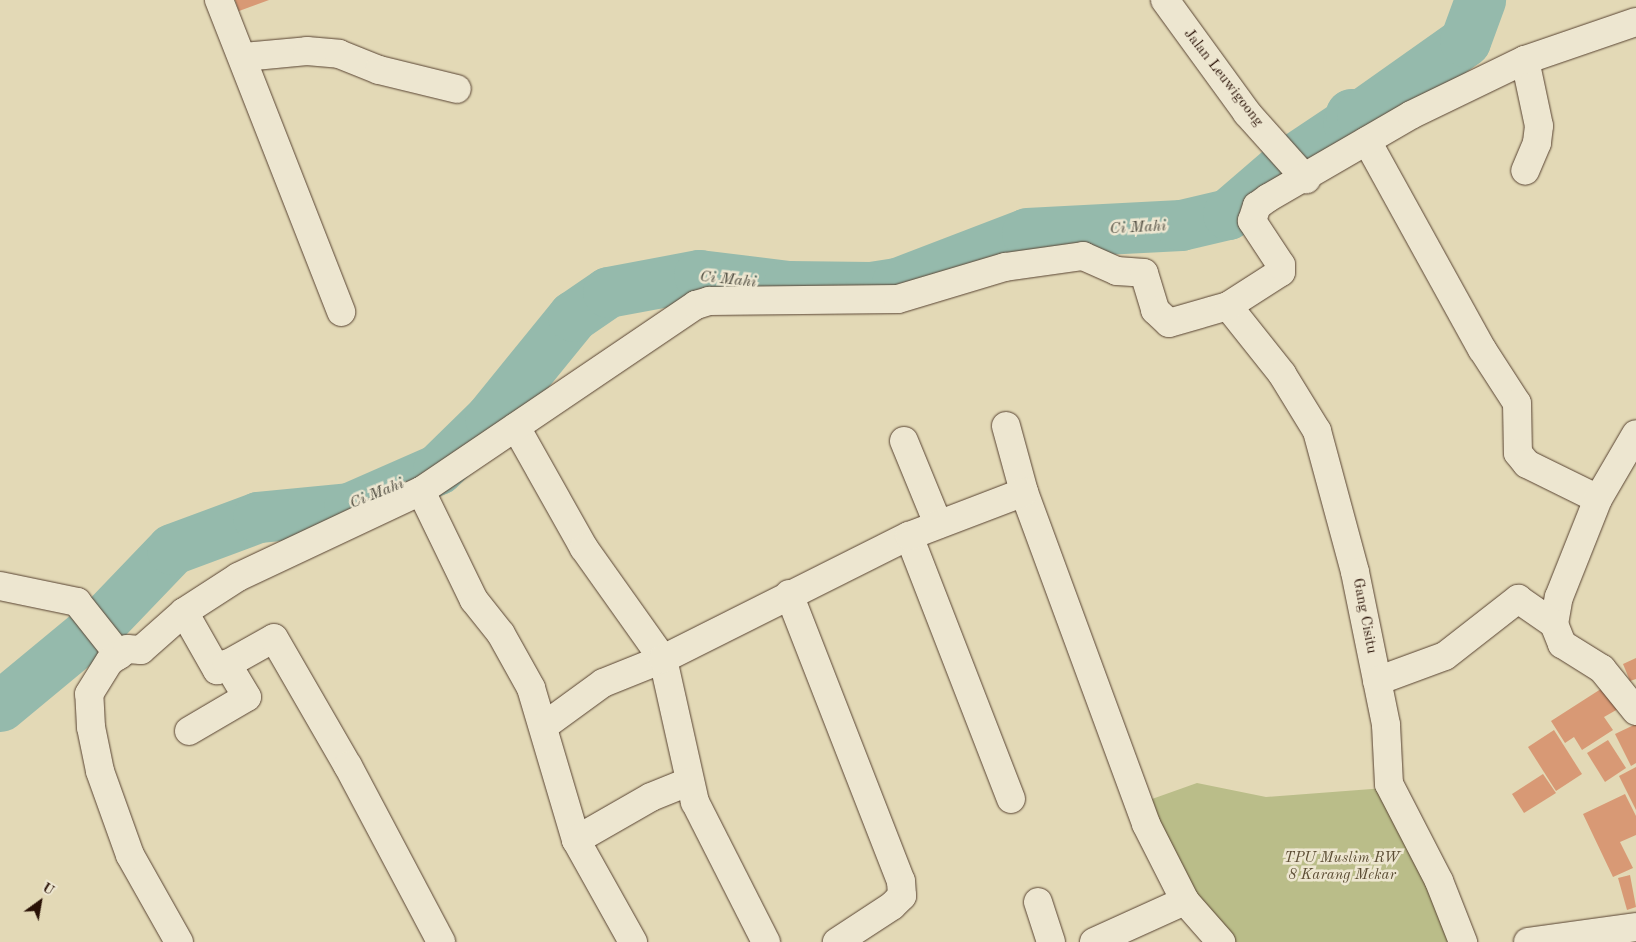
<!DOCTYPE html>
<html>
<head>
<meta charset="utf-8">
<style>
	body { margin:0 }
	#map { position:relative; width:1636px; height:942px; overflow:hidden; background:#e3d9b6; font-family:"Old Standard TT",serif }
	div>[style] { position:absolute }
	.green>* { inset:0; background:#babd89 }
	.river>* { height:51px; margin:-25.5px; padding:0 25.5px; transform-origin:25.5px; border-radius:25.5px; background:#95baac }
	.building>* { inset:0; background:#d89975 }
	.roads { filter:drop-shadow(0 0 1px #584332) drop-shadow(0 0 1px #584332) }
	.minor>* { height:28px; margin:-14px; padding:0 14px; transform-origin:14px; border-radius:14px; background:#ede6d0 }
	span { translate:-50% -50%; white-space:nowrap; text-align:center; line-height:1.15; -webkit-text-stroke:5px #ede6d0; paint-order:stroke }
	.street-label { font-size:15px; color:#291106 }
	.park-label { font-size:15px; color:#5c4d34; font-style:italic }
	.water-label { font-size:16px; color:#4f4c40; font-style:italic }
	.north { position:absolute; left:15px; top:877px; width:50px; height:50px; -webkit-text-stroke:4px #ede6d0; paint-order:stroke; rotate:32deg; font-size:14px; font-weight:700; line-height:20px; text-align:center; color:#291106 }
	.north::after { content:''; display:block; margin:auto; width:18px; height:22px; background:#291106; clip-path:polygon(50% 0,100% 100%,50% 72%,0 100%) }
</style>
</head>
<body>
<div id="map">
	<div class="green">
		<div style="clip-path:polygon(1197px 783px,1266px 797px,1385px 788px,1458px 942px,1228px 942px,1189px 899px,1152px 799px)"></div>
	</div>
	<div class="river">
		<div style="left:0;top:706px;width:135px;rotate:-39.6deg"></div>
		<div style="left:104px;top:620px;width:98px;rotate:-46.2deg"></div>
		<div style="left:172px;top:549px;width:92px;rotate:-20.4deg"></div>
		<div style="left:258px;top:517px;width:91px;rotate:-5.6deg"></div>
		<div style="left:349px;top:508px;width:97px;rotate:-23.7deg"></div>
		<div style="left:438px;top:469px;width:73px;rotate:-44.4deg"></div>
		<div style="left:490px;top:418px;width:132px;rotate:-50.9deg"></div>
		<div style="left:573px;top:316px;width:42px;rotate:-34.4deg"></div>
		<div style="left:608px;top:292px;width:93px;rotate:-10.6deg"></div>
		<div style="left:699px;top:275px;width:90px;rotate:7deg"></div>
		<div style="left:788px;top:286px;width:83px;rotate:0.7deg"></div>
		<div style="left:871px;top:287px;width:26px;rotate:-9deg"></div>
		<div style="left:897px;top:283px;width:139px;rotate:-21deg"></div>
		<div style="left:1027px;top:233px;width:154px;rotate:-3deg"></div>
		<div style="left:1181px;top:225px;width:48px;rotate:-13.2deg"></div>
		<div style="left:1228px;top:214px;width:75px;rotate:-40.7deg"></div>
		<div style="left:1285px;top:165px;width:76px;rotate:-33.7deg"></div>
		<div style="left:1348px;top:123px;width:9px;rotate:-72deg"></div>
		<div style="left:1351px;top:114px;width:11px"></div>
		<div style="left:1362px;top:114px;width:126px;rotate:-35.3deg"></div>
		<div style="left:1465px;top:41px;width:44px;rotate:-69.9deg"></div>
	</div>
	<div class="building">
		<div style="clip-path:polygon(235px 0,269px 0,239px 11px)"></div>
		<div style="clip-path:polygon(1636px 658px,1636px 679px,1630px 681px,1623px 664px)"></div>
		<div style="clip-path:polygon(1604px 687px,1618px 709px,1604px 717px,1613px 730px,1582px 750px,1574px 737px,1565px 743px,1551px 721px)"></div>
		<div style="clip-path:polygon(1636px 724px,1636px 763px,1631px 766px,1615px 734px)"></div>
		<div style="clip-path:polygon(1554px 730px,1582px 774px,1556px 791px,1528px 747px)"></div>
		<div style="clip-path:polygon(1608px 740px,1626px 768px,1605px 782px,1587px 753px)"></div>
		<div style="clip-path:polygon(1636px 767px,1636px 810px,1619px 776px)"></div>
		<div style="clip-path:polygon(1543px 774px,1556px 793px,1524px 813px,1512px 794px)"></div>
		<div style="clip-path:polygon(1625px 794px,1636px 816px,1636px 835px,1620px 842px,1633px 868px,1613px 877px,1583px 814px)"></div>
		<div style="clip-path:polygon(1630px 875px,1636px 907px,1627px 910px,1618px 878px)"></div>
	</div>
	<div class="roads">
		<div class="minor">
			<div style="left:219px;top:0;width:335px;rotate:68.6deg"></div>
			<div style="left:1165px;top:0;width:140px;rotate:54deg"></div>
			<div style="left:1247px;top:113px;width:89px;rotate:48.2deg"></div>
			<div style="left:244px;top:57px;width:63px;rotate:-5.4deg"></div>
			<div style="left:307px;top:51px;width:32px;rotate:5deg"></div>
			<div style="left:339px;top:54px;width:43px;rotate:21.8deg"></div>
			<div style="left:379px;top:70px;width:80px;rotate:13.7deg"></div>
			<div style="left:1525px;top:60px;width:67px;rotate:78deg"></div>
			<div style="left:1539px;top:126px;width:17px;rotate:97deg"></div>
			<div style="left:1537px;top:143px;width:30px;rotate:113deg"></div>
			<div style="left:1367px;top:141px;width:238px;rotate:61.1deg"></div>
			<div style="left:1482px;top:349px;width:64px;rotate:57.1deg"></div>
			<div style="left:1517px;top:403px;width:50px;rotate:88.9deg"></div>
			<div style="left:1518px;top:453px;width:14px;rotate:51deg"></div>
			<div style="left:1527px;top:464px;width:79px;rotate:26.2deg"></div>
			<div style="left:1228px;top:306px;width:87px;rotate:51.5deg"></div>
			<div style="left:1282px;top:374px;width:67px;rotate:58.4deg"></div>
			<div style="left:1317px;top:431px;width:146px;rotate:74.9deg"></div>
			<div style="left:1355px;top:572px;width:156px;rotate:78.5deg"></div>
			<div style="left:1386px;top:725px;width:59px;rotate:87.1deg"></div>
			<div style="left:1389px;top:784px;width:109px;rotate:62.7deg"></div>
			<div style="left:1439px;top:881px;width:66px;rotate:68.5deg"></div>
			<div style="left:1006px;top:426px;width:68px;rotate:74.7deg"></div>
			<div style="left:1024px;top:492px;width:354px;rotate:69.8deg"></div>
			<div style="left:1146px;top:824px;width:86px;rotate:63.1deg"></div>
			<div style="left:1185px;top:901px;width:55px;rotate:48.7deg"></div>
			<div style="left:516px;top:427px;width:139px;rotate:60.7deg"></div>
			<div style="left:584px;top:548px;width:136px;rotate:54.6deg"></div>
			<div style="left:663px;top:659px;width:147px;rotate:77.4deg"></div>
			<div style="left:695px;top:802px;width:157px;rotate:63.1deg"></div>
			<div style="left:904px;top:441px;width:90px;rotate:67.7deg"></div>
			<div style="left:421px;top:491px;width:121px;rotate:64.1deg"></div>
			<div style="left:474px;top:600px;width:43px;rotate:51.5deg"></div>
			<div style="left:501px;top:634px;width:62px;rotate:60.9deg"></div>
			<div style="left:531px;top:688px;width:159px;rotate:73.5deg"></div>
			<div style="left:576px;top:840px;width:117px;rotate:60.8deg"></div>
			<div style="left:909px;top:536px;width:282px;rotate:68.8deg"></div>
			<div style="left:0;top:586px;width:79px;rotate:11.7deg"></div>
			<div style="left:77px;top:602px;width:68px;rotate:51.6deg"></div>
			<div style="left:789px;top:594px;width:308px;rotate:68.7deg"></div>
			<div style="left:901px;top:881px;width:15px;rotate:86deg"></div>
			<div style="left:902px;top:896px;width:14px;rotate:135deg"></div>
			<div style="left:892px;top:906px;width:66px;rotate:146.8deg"></div>
			<div style="left:184px;top:612px;width:67px;rotate:60.4deg"></div>
			<div style="left:217px;top:670px;width:65px;rotate:-29.3deg"></div>
			<div style="left:274px;top:638px;width:148px;rotate:60deg"></div>
			<div style="left:348px;top:766px;width:199px;rotate:62.1deg"></div>
			<div style="left:1554px;top:624px;width:27px;rotate:-80deg"></div>
			<div style="left:1559px;top:597px;width:105px;rotate:-68.3deg"></div>
			<div style="left:1598px;top:499px;width:75px;rotate:-59.7deg"></div>
			<div style="left:1377px;top:681px;width:72px;rotate:-20.2deg"></div>
			<div style="left:1445px;top:656px;width:93px;rotate:-38deg"></div>
			<div style="left:1518px;top:599px;width:44px;rotate:34.8deg"></div>
			<div style="left:1554px;top:624px;width:22px;rotate:68deg"></div>
			<div style="left:1562px;top:644px;width:47px;rotate:32deg"></div>
			<div style="left:1602px;top:669px;width:54px;rotate:51deg"></div>
			<div style="left:544px;top:726px;width:73px;rotate:-36.1deg"></div>
			<div style="left:603px;top:683px;width:65px;rotate:-21.8deg"></div>
			<div style="left:663px;top:659px;width:275px;rotate:-26.6deg"></div>
			<div style="left:909px;top:536px;width:123px;rotate:-20.9deg"></div>
			<div style="left:189px;top:731px;width:67px;rotate:-30.4deg"></div>
			<div style="left:247px;top:697px;width:39px;rotate:-121deg"></div>
			<div style="left:576px;top:840px;width:86px;rotate:-29.8deg"></div>
			<div style="left:651px;top:797px;width:40px;rotate:-22deg"></div>
			<div style="left:1038px;top:902px;width:42px;rotate:72deg"></div>
			<div style="left:179px;top:942px;width:100px;rotate:-119.4deg"></div>
			<div style="left:130px;top:855px;width:89px;rotate:-109.7deg"></div>
			<div style="left:100px;top:771px;width:45px;rotate:-101.6deg"></div>
			<div style="left:91px;top:727px;width:33px;rotate:-93deg"></div>
			<div style="left:89px;top:694px;width:39px;rotate:-58deg"></div>
			<div style="left:110px;top:661px;width:21px;rotate:-35deg"></div>
			<div style="left:127px;top:649px;width:14px;rotate:4deg"></div>
			<div style="left:141px;top:650px;width:57px;rotate:-41.5deg"></div>
			<div style="left:184px;top:612px;width:64px;rotate:-32.9deg"></div>
			<div style="left:238px;top:577px;width:202px;rotate:-25.2deg"></div>
			<div style="left:421px;top:491px;width:332px;rotate:-34.1deg"></div>
			<div style="left:696px;top:305px;width:14px;rotate:-17deg"></div>
			<div style="left:709px;top:301px;width:189px;rotate:-0.6deg"></div>
			<div style="left:898px;top:299px;width:112px;rotate:-16.7deg"></div>
			<div style="left:1005px;top:267px;width:79px;rotate:-8deg"></div>
			<div style="left:1083px;top:256px;width:37px;rotate:24deg"></div>
			<div style="left:1117px;top:271px;width:27px;rotate:4deg"></div>
			<div style="left:1144px;top:273px;width:39px;rotate:73deg"></div>
			<div style="left:1155px;top:310px;width:19px;rotate:43deg"></div>
			<div style="left:1169px;top:323px;width:61px;rotate:-16.1deg"></div>
			<div style="left:1228px;top:306px;width:63px;rotate:-32.7deg"></div>
			<div style="left:1281px;top:272px;width:7px;rotate:-90deg"></div>
			<div style="left:1281px;top:265px;width:53px;rotate:-123.4deg"></div>
			<div style="left:1252px;top:221px;width:16px;rotate:-72deg"></div>
			<div style="left:1257px;top:206px;width:14px;rotate:-36deg"></div>
			<div style="left:1268px;top:198px;width:165px;rotate:-30.1deg"></div>
			<div style="left:1411px;top:115px;width:127px;rotate:-25.8deg"></div>
			<div style="left:1525px;top:60px;width:117px;rotate:-18.9deg"></div>
			<div style="left:1094px;top:942px;width:100px;rotate:-24.3deg"></div>
			<div style="left:1528px;top:942px;width:109px;rotate:-7.9deg"></div>
		</div>
	</div>
	<div class="street-label">
		<span style="left:1223px;top:78px;rotate:52deg">Jalan Leuwigoong</span>
		<span style="left:1364px;top:616px;rotate:79deg">Gang Cisitu</span>
	</div>
	<div class="park-label">
		<span style="left:1342px;top:867px">TPU Muslim RW<br>8 Karang Mekar</span>
	</div>
	<div class="water-label">
		<span style="left:1138px;top:228px;rotate:-3deg">Ci Mahi</span>
		<span style="left:728px;top:280px;rotate:6deg">Ci Mahi</span>
		<span style="left:377px;top:494px;rotate:-22deg">Ci Mahi</span>
	</div>
	<div class="north">U</div>
</div>
</body>
</html>
